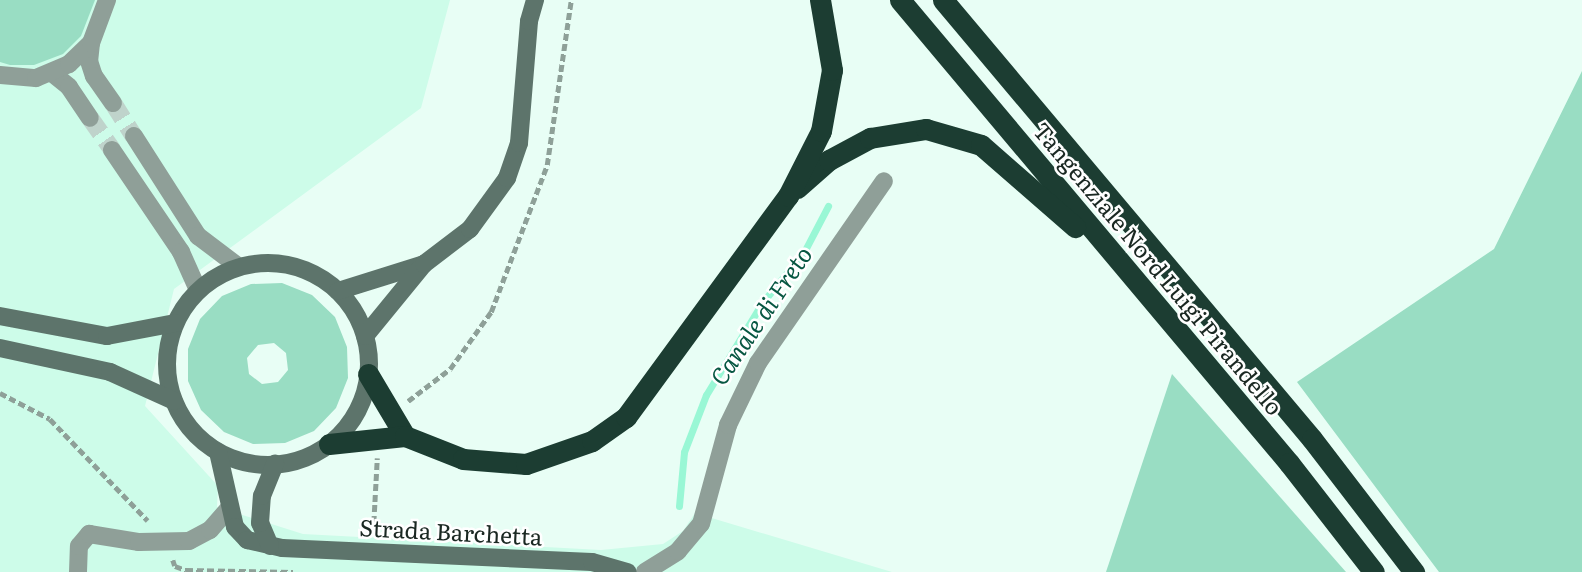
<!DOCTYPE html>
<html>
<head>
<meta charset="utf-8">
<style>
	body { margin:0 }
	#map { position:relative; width:1582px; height:572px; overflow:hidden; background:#e8fef5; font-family:Literata,serif }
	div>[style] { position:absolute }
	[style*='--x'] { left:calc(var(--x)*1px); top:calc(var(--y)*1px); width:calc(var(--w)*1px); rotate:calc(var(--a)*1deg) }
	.built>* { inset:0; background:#cdfce9 }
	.green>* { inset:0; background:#99ddc3 }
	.stream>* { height:7px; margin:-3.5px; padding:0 3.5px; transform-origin:3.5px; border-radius:3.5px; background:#99f7d5 }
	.street-tunnel>* { height:18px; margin-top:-9px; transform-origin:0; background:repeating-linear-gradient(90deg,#bfd3cb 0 18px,transparent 0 27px) }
	.path>* { height:4.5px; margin-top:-2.25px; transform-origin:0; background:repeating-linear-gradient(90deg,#8ea098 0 7px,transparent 0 10.5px) }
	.street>* { height:18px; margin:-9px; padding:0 9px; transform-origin:9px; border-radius:9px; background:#8f9f98 }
	.secondary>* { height:18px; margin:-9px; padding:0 9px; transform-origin:9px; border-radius:9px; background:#5d746b }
	.secondary>.ring { margin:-9px; padding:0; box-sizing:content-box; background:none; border:18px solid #5d746b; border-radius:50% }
	.highway>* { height:21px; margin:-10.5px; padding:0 10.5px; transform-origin:10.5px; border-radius:10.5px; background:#1c3d32 }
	span { translate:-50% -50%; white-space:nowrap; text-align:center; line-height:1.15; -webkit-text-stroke:5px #fff; paint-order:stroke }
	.street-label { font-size:23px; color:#1a2822 }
	.water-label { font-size:24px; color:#075742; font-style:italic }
</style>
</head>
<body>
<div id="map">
	<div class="built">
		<i style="clip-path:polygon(0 0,450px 0,421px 108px,174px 289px,145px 406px,218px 486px,217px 507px,303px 534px,601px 550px,663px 544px,683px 531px,695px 513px,892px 572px,0 572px)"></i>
	</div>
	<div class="green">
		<i style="clip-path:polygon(0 0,95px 0,81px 36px,63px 54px,34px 65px,10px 65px,0 62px)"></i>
		<i style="clip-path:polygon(1582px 71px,1582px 572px,1439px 572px,1297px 382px,1494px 249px)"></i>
		<i style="clip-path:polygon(evenodd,282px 283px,312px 295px,335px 317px,347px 347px,348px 378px,336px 408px,314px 431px,285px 443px,253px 444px,224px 432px,201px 410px,188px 381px,188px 349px,200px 319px,222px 296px,251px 284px,282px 283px,274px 343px,286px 353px,288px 370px,278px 382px,262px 384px,249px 374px,247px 358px,258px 345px,274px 343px)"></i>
		<i style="clip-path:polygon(1172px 374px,1346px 572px,1106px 572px)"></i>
	</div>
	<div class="stream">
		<i style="--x:679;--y:506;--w:54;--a:-84.7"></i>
		<i style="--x:684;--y:452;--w:61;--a:-68.9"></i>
		<i style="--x:706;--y:395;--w:108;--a:-58.7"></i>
		<i style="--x:762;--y:303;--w:66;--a:-50.5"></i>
		<i style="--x:804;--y:252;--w:52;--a:-62.4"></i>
	</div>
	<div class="street-tunnel">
		<i style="--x:113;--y:103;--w:39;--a:58"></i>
		<i style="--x:90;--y:118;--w:39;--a:55"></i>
	</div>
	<div class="path">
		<i style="--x:0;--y:393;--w:56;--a:27.5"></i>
		<i style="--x:50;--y:419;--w:141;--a:46.1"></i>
		<i style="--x:408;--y:401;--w:53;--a:-37.3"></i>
		<i style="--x:450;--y:369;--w:70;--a:-54.3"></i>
		<i style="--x:491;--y:312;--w:157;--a:-69.1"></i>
		<i style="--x:547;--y:165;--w:167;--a:-81.7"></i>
		<i style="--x:373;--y:533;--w:75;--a:-86.9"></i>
		<i style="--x:173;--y:560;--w:6;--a:72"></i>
		<i style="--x:175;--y:566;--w:12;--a:20"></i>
		<i style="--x:186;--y:570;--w:107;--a:1.1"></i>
	</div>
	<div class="street">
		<i style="--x:91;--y:43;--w:18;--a:96"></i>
		<i style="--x:89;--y:61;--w:16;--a:72"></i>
		<i style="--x:94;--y:76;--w:33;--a:55"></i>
		<i style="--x:52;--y:73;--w:22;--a:39"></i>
		<i style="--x:69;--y:87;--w:37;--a:56"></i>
		<i style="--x:0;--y:75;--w:36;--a:5"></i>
		<i style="--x:36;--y:78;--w:36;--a:-23"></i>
		<i style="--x:69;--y:64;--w:30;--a:-44"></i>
		<i style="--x:91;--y:43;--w:46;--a:-69.6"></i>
		<i style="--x:134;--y:136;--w:119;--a:57.4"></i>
		<i style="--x:198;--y:236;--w:51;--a:37.1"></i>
		<i style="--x:112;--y:150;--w:123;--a:55.9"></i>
		<i style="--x:181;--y:252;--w:42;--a:65.9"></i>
		<i style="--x:78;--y:572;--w:26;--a:-88"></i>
		<i style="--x:79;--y:546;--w:16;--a:-50"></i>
		<i style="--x:89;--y:534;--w:51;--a:9.1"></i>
		<i style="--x:139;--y:542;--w:50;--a:-1.1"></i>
		<i style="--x:189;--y:541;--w:24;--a:-28"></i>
		<i style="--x:210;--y:530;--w:30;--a:-49"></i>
		<i style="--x:645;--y:572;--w:39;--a:-32"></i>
		<i style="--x:678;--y:551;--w:35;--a:-50"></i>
		<i style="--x:701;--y:524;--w:103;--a:-74.7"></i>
		<i style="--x:728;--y:425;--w:69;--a:-64.2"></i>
		<i style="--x:758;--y:363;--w:221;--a:-55.3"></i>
	</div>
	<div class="secondary">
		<i class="ring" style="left:167px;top:263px;width:184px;height:184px"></i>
		<i style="--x:338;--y:291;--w:90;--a:-17.4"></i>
		<i style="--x:0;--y:316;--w:109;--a:10.6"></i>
		<i style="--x:107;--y:336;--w:69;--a:-10.8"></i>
		<i style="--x:365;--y:336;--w:93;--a:-50.7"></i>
		<i style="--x:424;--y:264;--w:58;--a:-37.3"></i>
		<i style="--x:470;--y:229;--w:63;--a:-54"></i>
		<i style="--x:507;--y:178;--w:37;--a:-71"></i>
		<i style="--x:519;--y:143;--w:122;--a:-85.3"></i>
		<i style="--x:529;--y:21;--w:22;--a:-74"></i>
		<i style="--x:0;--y:348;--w:113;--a:12.3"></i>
		<i style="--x:110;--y:372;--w:70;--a:24.4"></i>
		<i style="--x:218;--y:452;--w:77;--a:77.2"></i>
		<i style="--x:235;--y:527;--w:18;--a:47"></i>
		<i style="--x:247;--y:540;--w:36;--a:13"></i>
		<i style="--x:282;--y:548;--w:310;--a:2.6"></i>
		<i style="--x:592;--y:562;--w:37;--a:16"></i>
		<i style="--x:270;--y:546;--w:25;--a:-113"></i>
		<i style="--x:260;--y:523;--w:27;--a:-86"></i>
		<i style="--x:262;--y:496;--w:35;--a:-68"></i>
	</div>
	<div class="highway">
		<i style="--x:900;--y:0;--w:605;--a:49.96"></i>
		<i style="--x:1289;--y:463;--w:138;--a:52.1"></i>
		<i style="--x:943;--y:0;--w:573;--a:49.95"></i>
		<i style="--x:1312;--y:439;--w:168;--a:52.5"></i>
		<i style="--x:797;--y:188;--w:43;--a:-41.2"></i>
		<i style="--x:829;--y:160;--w:47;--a:-28.2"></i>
		<i style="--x:870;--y:138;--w:57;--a:-9.1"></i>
		<i style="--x:926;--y:129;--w:57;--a:16.2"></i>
		<i style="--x:981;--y:145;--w:125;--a:41.1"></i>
		<i style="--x:368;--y:374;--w:72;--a:59.2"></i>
		<i style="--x:329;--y:444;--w:76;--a:-6"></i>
		<i style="--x:405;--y:436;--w:62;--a:21.6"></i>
		<i style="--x:463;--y:459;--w:63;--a:4.5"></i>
		<i style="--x:526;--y:464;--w:70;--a:-19.2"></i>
		<i style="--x:592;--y:441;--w:42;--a:-35.2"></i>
		<i style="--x:626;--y:417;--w:274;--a:-53.8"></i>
		<i style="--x:788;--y:196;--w:73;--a:-63.1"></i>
		<i style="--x:821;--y:131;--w:62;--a:-79.8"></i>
		<i style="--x:832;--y:70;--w:71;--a:-99.7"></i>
	</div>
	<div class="street-label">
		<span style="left:1159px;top:268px;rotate:50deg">Tangenziale Nord Luigi Pirandello</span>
		<span style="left:451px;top:531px;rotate:3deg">Strada Barchetta</span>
	</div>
	<div class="water-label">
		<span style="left:760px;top:315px;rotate:-56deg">Canale di Freto</span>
	</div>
</div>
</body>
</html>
